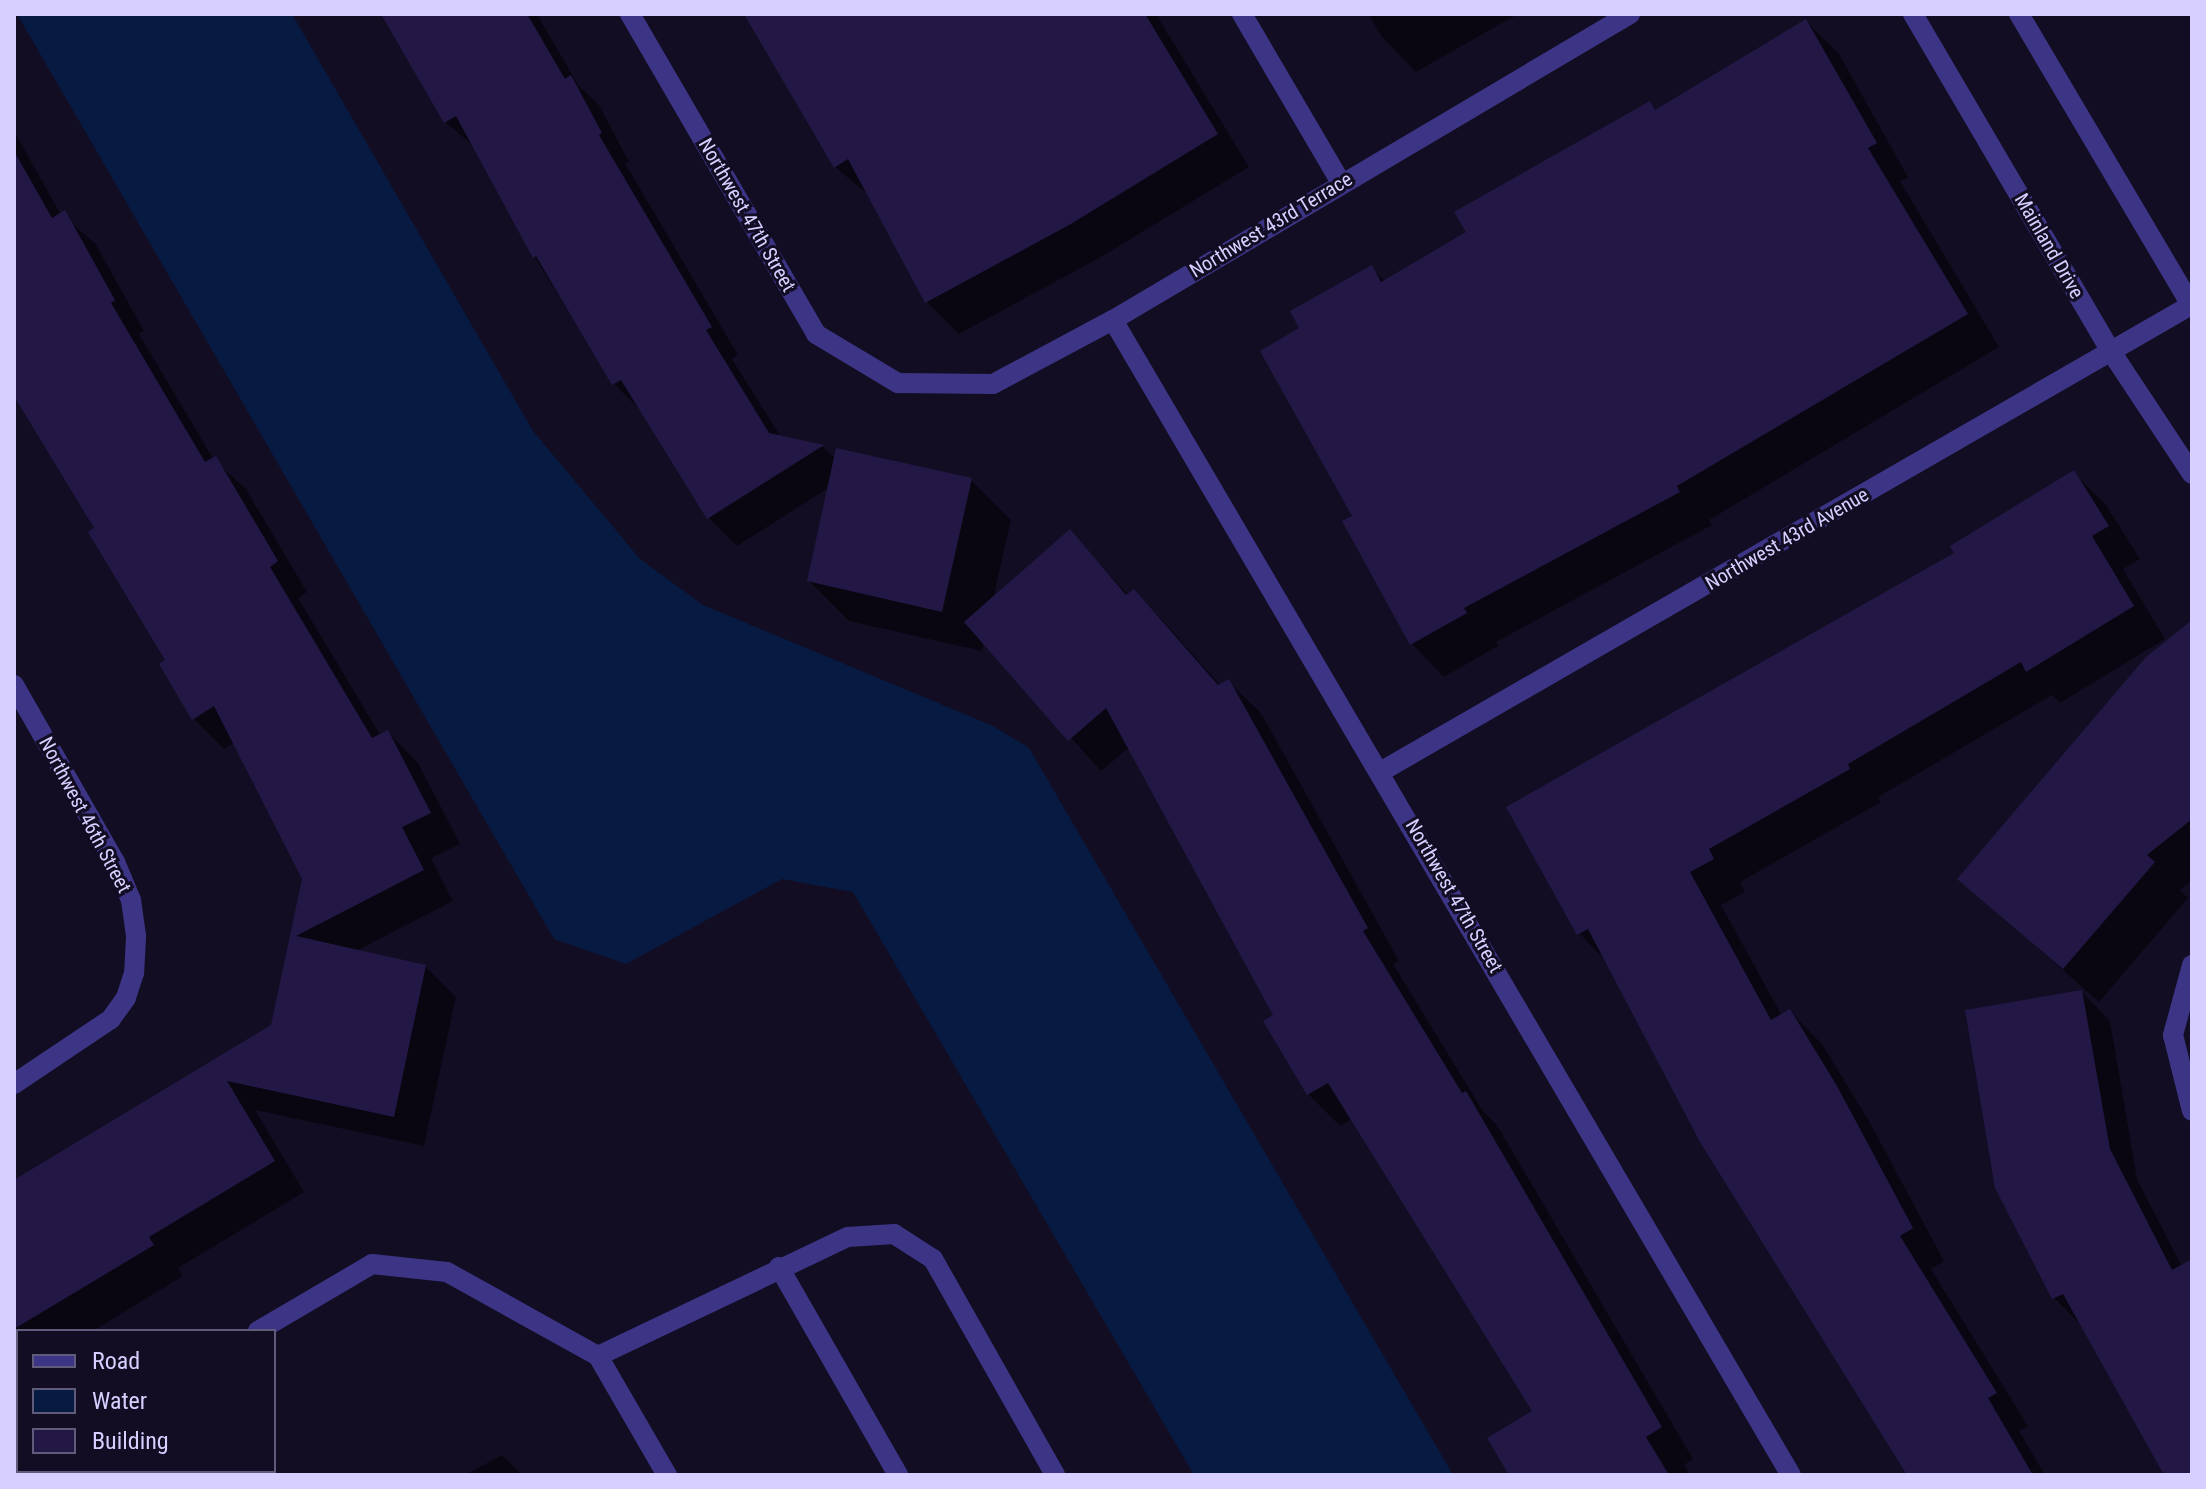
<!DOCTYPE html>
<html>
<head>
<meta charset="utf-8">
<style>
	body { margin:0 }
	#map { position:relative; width:2206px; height:1489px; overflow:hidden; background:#120d23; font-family:"Roboto Condensed",sans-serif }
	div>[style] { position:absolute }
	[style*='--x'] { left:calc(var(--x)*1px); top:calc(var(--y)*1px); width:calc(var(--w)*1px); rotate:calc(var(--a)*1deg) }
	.water>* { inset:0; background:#071a42 }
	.shadow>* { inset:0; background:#0007 }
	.building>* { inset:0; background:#231845 }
	.service>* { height:20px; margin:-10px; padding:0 10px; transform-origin:10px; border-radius:10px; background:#3c3585 }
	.minor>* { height:20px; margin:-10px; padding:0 10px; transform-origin:10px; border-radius:10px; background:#3c3585 }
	span { translate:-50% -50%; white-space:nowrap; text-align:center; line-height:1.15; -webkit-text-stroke:6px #120d23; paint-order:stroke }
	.street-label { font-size:20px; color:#d7cfff }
	.frame { position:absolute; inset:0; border:16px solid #d7cfff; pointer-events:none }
	.legend { position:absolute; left:16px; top:1329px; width:260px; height:144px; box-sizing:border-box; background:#120d23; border:2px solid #615b7b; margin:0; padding:10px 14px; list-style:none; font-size:24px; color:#d7cfff }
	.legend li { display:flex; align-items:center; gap:16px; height:40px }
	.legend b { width:40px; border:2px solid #615b7b }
</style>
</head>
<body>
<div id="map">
	<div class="water">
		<i style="clip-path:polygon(17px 14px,292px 14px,533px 431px,640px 559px,703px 605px,993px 726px,1029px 748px,1453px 1475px,1194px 1475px,853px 892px,782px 879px,626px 964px,554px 939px)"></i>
	</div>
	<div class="shadow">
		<i style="clip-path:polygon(382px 14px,537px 14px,578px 85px,599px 105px,629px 162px,625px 163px,738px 355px,732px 359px,781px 437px,823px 447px,836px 459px,971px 480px,1011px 520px,993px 599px,1070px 532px,1129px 596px,1134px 591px,1165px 623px,1221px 686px,1229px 682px,1261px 713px,1399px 961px,1393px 964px,1483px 1111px,1497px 1125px,1693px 1459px,1684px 1465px,1690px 1475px,1512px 1475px,1535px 1412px,1353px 1118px,1340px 1126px,1308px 1094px,1276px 1015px,1130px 747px,1101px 771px,984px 641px,982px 651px,849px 621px,809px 581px,830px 487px,737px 546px,709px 518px,642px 412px,614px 384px,534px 256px,476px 148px,445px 122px)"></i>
		<i style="clip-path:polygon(746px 14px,1156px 14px,1249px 167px,1101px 257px,959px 334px,927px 302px,871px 197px,835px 167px)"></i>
		<i style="clip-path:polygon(1368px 14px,1518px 14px,1416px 72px,1382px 37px)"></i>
		<i style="clip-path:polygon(1806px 21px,1839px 54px,1908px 177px,1900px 181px,1999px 347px,1709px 520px,1712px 525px,1496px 642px,1498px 646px,1444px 677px,1411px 643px,1354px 517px,1302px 329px,1371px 268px,1386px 282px,1469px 233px,1650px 104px,1657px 111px)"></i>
		<i style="clip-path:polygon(14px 131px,61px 215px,95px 243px,144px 331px,139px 334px,214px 460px,246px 489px,307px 592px,298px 598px,381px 736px,388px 732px,418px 763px,460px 844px,431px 858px,453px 901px,356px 951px,425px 966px,456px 997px,424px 1146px,255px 1110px,304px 1192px,178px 1268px,183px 1276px,93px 1331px,18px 1331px,14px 1379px,14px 1185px,273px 1026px,304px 879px,235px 742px,224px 749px,194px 719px,168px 661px,14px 385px)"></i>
		<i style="clip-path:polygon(2074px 473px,2106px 505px,2140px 559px,2123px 569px,2165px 639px,2060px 703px,2052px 695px,1878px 797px,1881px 802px,1740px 882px,1745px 892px,1721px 905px,1782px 1016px,1790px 1011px,1822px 1044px,1869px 1121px,1944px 1261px,1931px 1269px,2028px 1426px,2019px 1431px,2045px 1475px,1909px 1475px,1609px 964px,1579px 933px,1957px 554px)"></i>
		<i style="clip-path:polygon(2192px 639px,2192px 881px,2180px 890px,2188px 898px,2099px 1002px,1960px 879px)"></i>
		<i style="clip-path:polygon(2082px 992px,2110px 1021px,2137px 1179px,2182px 1267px,2192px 1273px,2192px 1475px,2169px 1475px,2082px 1326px,2054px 1298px)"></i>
		<i style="clip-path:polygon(502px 1455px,522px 1475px,465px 1475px)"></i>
	</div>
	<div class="building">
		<i style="clip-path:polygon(381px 14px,527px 14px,565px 79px,571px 75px,602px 133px,599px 135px,712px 327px,706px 330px,769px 433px,824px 445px,707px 519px,621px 380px,612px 385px,536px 256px,533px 258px,456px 116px,444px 123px)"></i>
		<i style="clip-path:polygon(744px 14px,1145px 14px,1218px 134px,1069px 225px,925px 303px,848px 159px,834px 168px)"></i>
		<i style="clip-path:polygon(1806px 19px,1877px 143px,1868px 148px,1968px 314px,1677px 486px,1680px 492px,1464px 608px,1467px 613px,1410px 645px,1342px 521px,1352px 516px,1260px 351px,1299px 328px,1290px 311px,1372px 265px,1381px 282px,1466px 232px,1454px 212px,1650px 101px,1655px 110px)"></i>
		<i style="clip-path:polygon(14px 151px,52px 218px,65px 210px,115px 300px,111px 303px,205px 462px,216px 456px,278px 561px,270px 567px,372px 738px,388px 730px,431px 813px,402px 827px,424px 870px,296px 936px,426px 965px,394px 1117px,227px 1081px,275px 1161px,149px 1237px,154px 1245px,14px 1329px,14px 1180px,271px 1025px,302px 879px,214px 706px,192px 720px,159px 664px,165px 660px,88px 532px,94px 528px,14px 396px)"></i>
		<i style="clip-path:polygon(836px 448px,972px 478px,942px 612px,807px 581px)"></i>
		<i style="clip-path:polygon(2074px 470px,2109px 526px,2092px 536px,2134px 606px,2026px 672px,2021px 662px,1848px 764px,1850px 769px,1709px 849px,1714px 859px,1690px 872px,1771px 1020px,1790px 1009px,1837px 1086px,1913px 1228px,1900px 1236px,1997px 1393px,1988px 1398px,2033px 1475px,1907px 1475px,1700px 1142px,1588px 929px,1577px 935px,1506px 807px,1954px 553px,1950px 546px)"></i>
		<i style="clip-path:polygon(1070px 529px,1126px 595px,1134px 589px,1218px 685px,1229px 679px,1368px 928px,1363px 931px,1462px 1093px,1466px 1091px,1662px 1427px,1646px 1437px,1669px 1475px,1509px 1475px,1487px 1438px,1532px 1411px,1328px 1083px,1307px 1095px,1263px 1021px,1273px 1015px,1106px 708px,1068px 741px,964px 622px)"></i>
		<i style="clip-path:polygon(2192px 620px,2192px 819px,2147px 855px,2155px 862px,2063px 969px,1957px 879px,2146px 657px)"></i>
		<i style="clip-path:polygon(2082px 990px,2110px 1149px,2172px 1270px,2192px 1259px,2192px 1475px,2164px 1475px,2063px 1294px,2052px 1299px,1995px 1188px,1965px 1010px)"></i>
	</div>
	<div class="service">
		<i style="--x:779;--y:1267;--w:240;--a:60.2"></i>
		<i style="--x:258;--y:1331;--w:132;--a:-30.4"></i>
		<i style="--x:372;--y:1264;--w:75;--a:6.1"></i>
		<i style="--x:447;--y:1272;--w:173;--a:29.1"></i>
		<i style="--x:598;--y:1356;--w:138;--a:59.9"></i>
		<i style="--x:598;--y:1356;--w:277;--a:-25.5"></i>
		<i style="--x:848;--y:1237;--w:46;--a:-3.7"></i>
		<i style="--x:894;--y:1234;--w:46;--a:32.7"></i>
		<i style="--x:933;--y:1259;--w:248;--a:60.5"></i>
		<i style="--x:14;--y:1474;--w:6;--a:-31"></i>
	</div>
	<div class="minor">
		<i style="--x:630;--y:14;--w:370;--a:59.8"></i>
		<i style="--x:816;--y:334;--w:96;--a:30.9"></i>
		<i style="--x:898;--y:383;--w:95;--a:0.6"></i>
		<i style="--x:993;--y:384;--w:136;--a:-28.1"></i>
		<i style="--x:1113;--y:320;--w:601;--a:-30.62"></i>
		<i style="--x:1242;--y:14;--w:196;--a:59.6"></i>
		<i style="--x:1913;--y:14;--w:393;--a:59.6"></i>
		<i style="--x:2112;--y:353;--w:145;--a:56.5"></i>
		<i style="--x:2019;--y:14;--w:339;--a:59.4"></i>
		<i style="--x:1113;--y:320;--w:1339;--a:59.59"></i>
		<i style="--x:14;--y:685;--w:204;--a:60.3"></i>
		<i style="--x:115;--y:862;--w:41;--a:67.2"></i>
		<i style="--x:131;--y:900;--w:37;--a:82"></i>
		<i style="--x:136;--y:937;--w:36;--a:93"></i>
		<i style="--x:134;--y:973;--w:26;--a:108"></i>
		<i style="--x:126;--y:998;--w:26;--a:126"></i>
		<i style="--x:111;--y:1019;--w:117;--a:146.2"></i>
		<i style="--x:1382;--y:771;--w:934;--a:-29.94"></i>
		<i style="--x:2192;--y:965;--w:73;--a:105.2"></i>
		<i style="--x:2173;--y:1035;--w:78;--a:76"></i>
	</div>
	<div class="street-label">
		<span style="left:747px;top:215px;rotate:60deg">Northwest 47th Street</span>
		<span style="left:1271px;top:225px;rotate:-31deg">Northwest 43rd Terrace</span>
		<span style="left:2049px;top:246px;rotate:60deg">Mainland Drive</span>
		<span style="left:1787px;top:539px;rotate:-30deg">Northwest 43rd Avenue</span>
		<span style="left:85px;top:815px;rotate:62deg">Northwest 46th Street</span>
		<span style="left:1454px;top:896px;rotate:60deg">Northwest 47th Street</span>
	</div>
	<div class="frame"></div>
	<ul class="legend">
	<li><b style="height:10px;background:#3c3585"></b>Road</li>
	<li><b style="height:22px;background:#071a42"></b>Water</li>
	<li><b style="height:22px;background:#231845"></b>Building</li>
	</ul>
</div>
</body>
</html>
